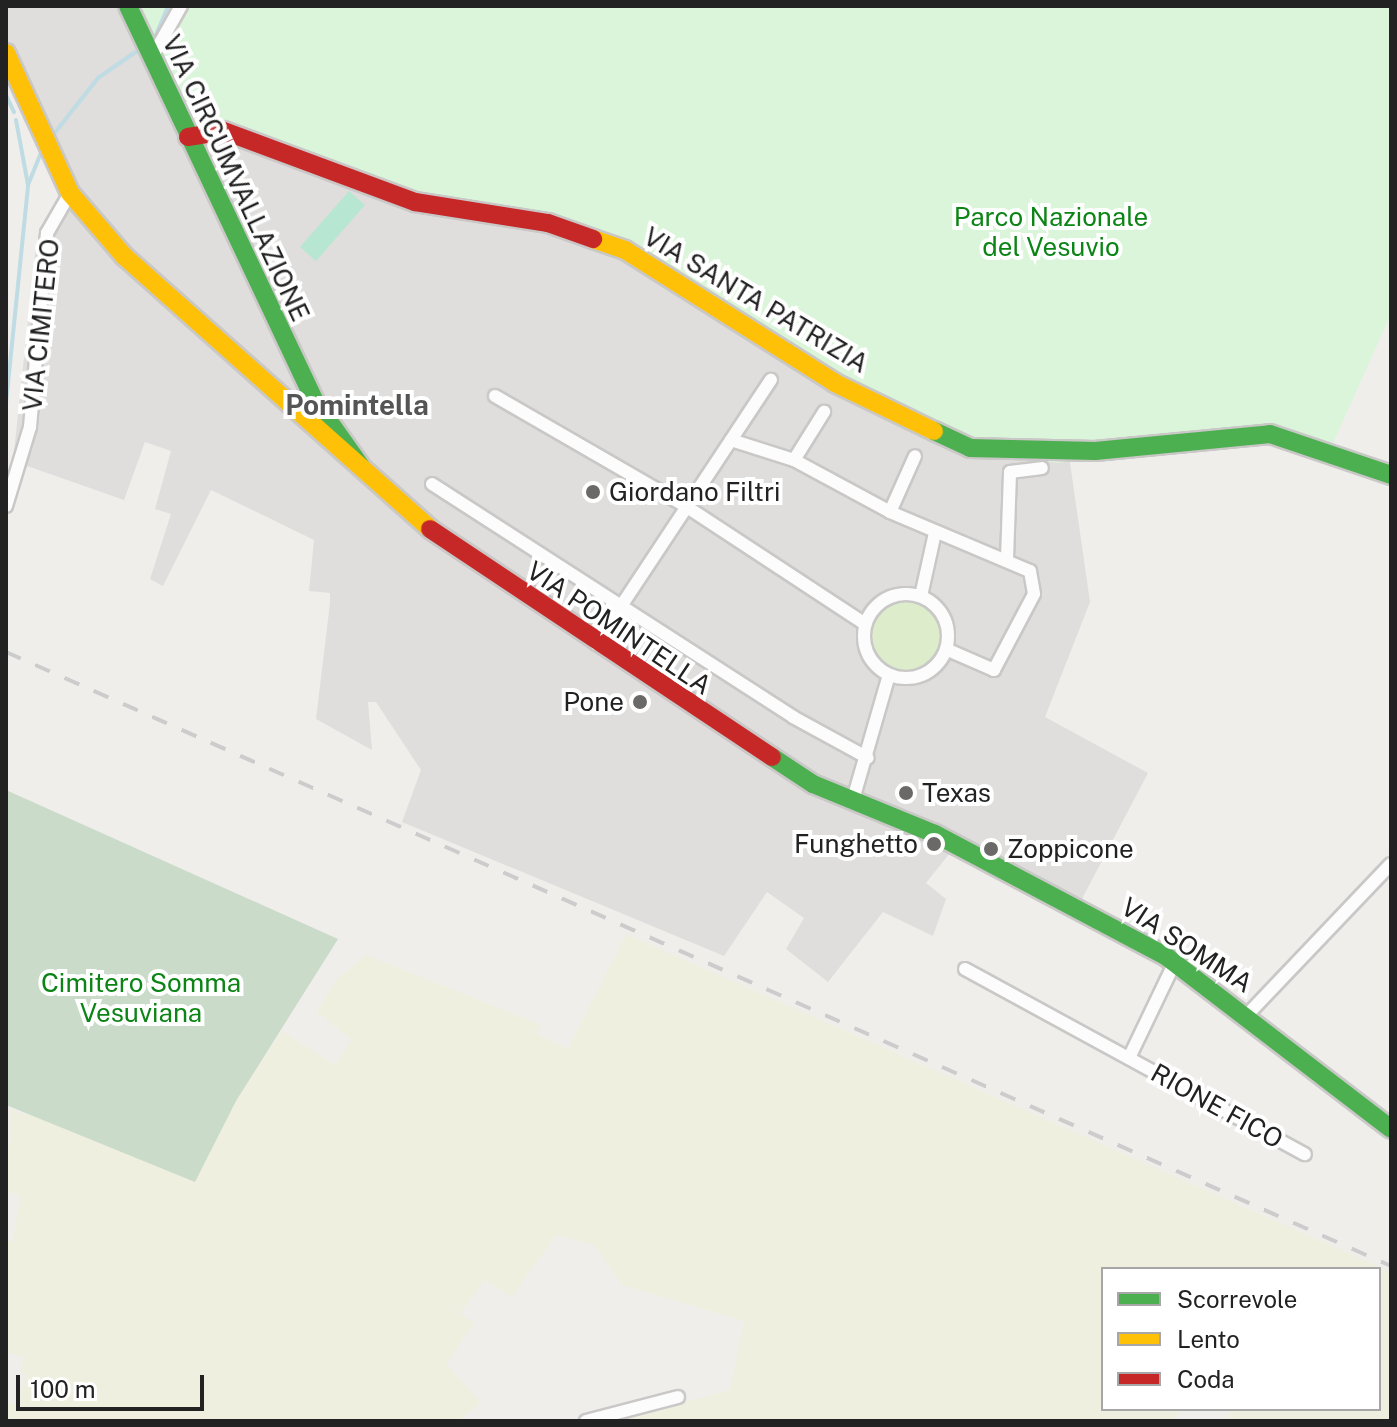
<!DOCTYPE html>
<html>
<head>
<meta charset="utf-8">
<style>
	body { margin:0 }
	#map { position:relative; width:1397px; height:1427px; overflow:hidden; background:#f0eeeb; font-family:"Public Sans",sans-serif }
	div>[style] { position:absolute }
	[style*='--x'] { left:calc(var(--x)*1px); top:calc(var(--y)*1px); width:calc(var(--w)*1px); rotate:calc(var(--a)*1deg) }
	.residential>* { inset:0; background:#dfdedc }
	.farmland>* { inset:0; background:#efefdf }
	.grass>* { inset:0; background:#ddeccb }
	.round { border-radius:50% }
	.cemetery>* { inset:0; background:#cadbca }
	.park>* { inset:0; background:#daf5da }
	.pitch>* { inset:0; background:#b7e6d2 }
	.stream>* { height:4px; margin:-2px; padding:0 2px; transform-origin:2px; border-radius:2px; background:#bfdbe3 }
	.roads { filter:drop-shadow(2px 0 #c9c8c7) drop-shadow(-2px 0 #c9c8c7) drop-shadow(0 2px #c9c8c7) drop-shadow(0 -2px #c9c8c7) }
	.street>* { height:12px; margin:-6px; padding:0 6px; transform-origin:6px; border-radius:6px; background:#fdfcfc }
	.street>.ring { margin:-6px; padding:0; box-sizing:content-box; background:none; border:12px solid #fdfcfc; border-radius:50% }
	.fast>* { height:18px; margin:-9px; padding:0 9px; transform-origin:9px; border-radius:9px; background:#4caf50 }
	.slow>* { height:18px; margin:-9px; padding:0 9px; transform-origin:9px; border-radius:9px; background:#ffc107 }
	.jam>* { height:18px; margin:-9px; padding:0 9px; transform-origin:9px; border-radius:9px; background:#c62828 }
	.rail>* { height:4px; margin-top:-2px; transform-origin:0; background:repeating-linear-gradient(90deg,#ccc 0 16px,transparent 0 32px) }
	.dots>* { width:22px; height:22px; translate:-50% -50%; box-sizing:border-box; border:4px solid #fff; border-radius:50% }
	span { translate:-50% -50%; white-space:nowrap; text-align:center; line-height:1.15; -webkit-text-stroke:8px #fff; paint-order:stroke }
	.street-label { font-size:26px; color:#222 }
	.park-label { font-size:26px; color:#0c8416 }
	.poi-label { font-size:26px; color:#222 }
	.left { translate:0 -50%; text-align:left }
	.right { translate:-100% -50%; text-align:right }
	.neighbourhood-label { font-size:28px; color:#555; font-weight:700 }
	.frame { position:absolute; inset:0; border:8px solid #222; pointer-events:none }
	.legend { position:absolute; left:1101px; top:1267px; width:280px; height:144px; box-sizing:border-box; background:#fff; border:2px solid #a7a7a7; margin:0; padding:10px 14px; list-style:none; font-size:24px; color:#222 }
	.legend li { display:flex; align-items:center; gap:16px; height:40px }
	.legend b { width:40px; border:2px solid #a7a7a7 }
	.scale { position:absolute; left:16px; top:1375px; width:188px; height:36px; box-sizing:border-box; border:4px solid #222; border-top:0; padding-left:10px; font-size:24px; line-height:28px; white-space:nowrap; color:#222; -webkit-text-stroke:6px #fff; paint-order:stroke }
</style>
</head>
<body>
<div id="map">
	<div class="residential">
		<i style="clip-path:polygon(6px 6px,143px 6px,379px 32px,1064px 421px,1090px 602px,1045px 717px,1148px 773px,1073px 916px,949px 854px,926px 883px,946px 899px,933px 936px,883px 912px,828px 982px,786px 949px,804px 918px,767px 892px,724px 956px,402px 822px,421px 770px,376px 702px,368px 702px,372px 750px,316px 719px,330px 603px,330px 593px,309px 591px,314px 540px,211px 490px,163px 586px,150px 579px,171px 514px,155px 509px,171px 451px,145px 442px,124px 500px,13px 461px,36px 244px,63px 196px,6px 70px)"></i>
	</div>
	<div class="farmland">
		<i style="clip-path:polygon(626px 934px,1391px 1272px,1391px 1421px,1229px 1421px,1231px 1409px,1379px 1409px,1379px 1269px,1103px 1269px,1103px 1409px,1180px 1409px,1173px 1421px,615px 1421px,730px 1390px,744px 1321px,622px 1285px,594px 1245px,556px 1235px,512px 1297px,485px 1280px,460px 1313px,475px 1323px,446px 1364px,481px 1403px,458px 1421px,6px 1421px,6px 1401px,16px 1405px,27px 1375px,20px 1372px,24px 1357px,6px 1352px,6px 1241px,13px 1242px,20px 1195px,6px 1191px,11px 1108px,20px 1114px,236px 1101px,282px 1031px,335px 1065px,352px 1040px,317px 1012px,336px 980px,366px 955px,541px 1025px,537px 1034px,568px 1049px)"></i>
	</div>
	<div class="grass">
		<i class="round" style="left:871px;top:601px;width:70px;height:70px"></i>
	</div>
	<div class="cemetery">
		<i style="clip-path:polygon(6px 790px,338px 939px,236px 1101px,195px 1182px,6px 1105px)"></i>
	</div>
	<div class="park">
		<i style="clip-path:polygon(120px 6px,1391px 6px,1391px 314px,1329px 452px,1269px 435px,1058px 463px,961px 448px,829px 383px,599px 241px,511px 220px,440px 216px,169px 114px)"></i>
	</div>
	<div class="pitch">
		<i style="clip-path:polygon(349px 191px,365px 205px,316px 261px,300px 247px)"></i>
	</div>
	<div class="stream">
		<i style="--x:153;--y:42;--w:39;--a:-67"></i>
		<i style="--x:6;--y:95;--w:19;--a:65"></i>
		<i style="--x:16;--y:120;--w:66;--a:79.5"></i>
		<i style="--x:53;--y:135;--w:73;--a:-51.7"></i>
		<i style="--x:98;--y:78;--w:47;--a:-34.7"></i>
		<i style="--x:6;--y:403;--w:219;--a:-84.2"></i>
		<i style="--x:28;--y:185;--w:35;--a:-68"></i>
	</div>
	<div class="roads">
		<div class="street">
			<i style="--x:151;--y:59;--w:61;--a:-60.5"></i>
			<i style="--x:495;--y:396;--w:218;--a:30"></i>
			<i style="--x:684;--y:505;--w:217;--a:33.3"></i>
			<i style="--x:731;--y:440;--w:66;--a:17.6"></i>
			<i style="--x:794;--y:460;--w:109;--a:28.4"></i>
			<i style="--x:890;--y:512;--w:152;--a:22.9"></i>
			<i style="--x:1030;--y:571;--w:23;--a:80"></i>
			<i style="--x:1034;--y:594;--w:86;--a:117.8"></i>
			<i style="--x:994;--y:670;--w:52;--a:-156.4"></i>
			<i style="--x:794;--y:460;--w:57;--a:-58"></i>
			<i style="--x:432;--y:484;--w:430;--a:32.8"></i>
			<i style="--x:793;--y:717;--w:85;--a:28.7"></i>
			<i style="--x:6;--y:506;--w:83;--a:-73.1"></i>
			<i style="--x:30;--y:427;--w:195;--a:-85"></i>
			<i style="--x:47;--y:233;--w:46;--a:-60.1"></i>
			<i style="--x:890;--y:512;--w:61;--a:-65.9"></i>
			<i style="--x:1007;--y:559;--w:87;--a:-88"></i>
			<i style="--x:1010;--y:472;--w:32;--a:-7"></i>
			<i class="ring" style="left:864px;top:594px;width:72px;height:72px"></i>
			<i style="--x:921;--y:596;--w:65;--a:-77.5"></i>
			<i style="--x:596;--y:644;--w:317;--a:-56.5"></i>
			<i style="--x:852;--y:803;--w:133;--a:-73.9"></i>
			<i style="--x:965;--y:969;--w:387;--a:28.6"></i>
			<i style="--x:1248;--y:1014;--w:207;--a:-46.4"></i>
			<i style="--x:1129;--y:1058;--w:106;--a:-64.4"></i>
			<i style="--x:586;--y:1421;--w:95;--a:-14.6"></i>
		</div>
		<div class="fast">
			<i style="--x:128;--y:6;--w:436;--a:64.7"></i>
			<i style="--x:304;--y:398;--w:10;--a:11"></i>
			<i style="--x:314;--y:400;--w:80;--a:54.7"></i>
			<i style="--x:934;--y:431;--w:40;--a:25"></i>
			<i style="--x:970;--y:448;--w:125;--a:1.4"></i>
			<i style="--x:1095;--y:451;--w:176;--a:-5.5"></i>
			<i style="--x:1270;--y:434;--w:128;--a:18.7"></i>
			<i style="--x:772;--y:757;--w:49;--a:33.4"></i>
			<i style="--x:813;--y:784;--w:132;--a:22.3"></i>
			<i style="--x:935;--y:834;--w:263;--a:27.9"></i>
			<i style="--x:1167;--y:957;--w:282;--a:37.5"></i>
		</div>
		<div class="slow">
			<i style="--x:6;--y:53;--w:154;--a:65.4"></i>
			<i style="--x:70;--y:193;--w:83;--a:49.4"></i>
			<i style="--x:124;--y:256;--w:410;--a:41.7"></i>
			<i style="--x:593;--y:239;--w:34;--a:19"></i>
			<i style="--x:625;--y:250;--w:249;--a:32.3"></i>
			<i style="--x:835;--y:383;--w:110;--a:25.9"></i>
		</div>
		<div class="jam">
			<i style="--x:188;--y:137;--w:36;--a:-9"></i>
			<i style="--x:224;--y:131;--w:204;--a:20.4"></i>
			<i style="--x:415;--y:202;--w:135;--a:9"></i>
			<i style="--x:548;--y:223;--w:48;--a:19.6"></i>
			<i style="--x:430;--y:529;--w:411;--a:33.7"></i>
		</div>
	</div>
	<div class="rail">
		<i style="--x:6;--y:652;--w:1515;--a:23.91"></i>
	</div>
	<div class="dots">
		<i style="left:593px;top:492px;background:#6a6968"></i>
		<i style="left:640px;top:702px;background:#6a6968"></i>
		<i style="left:906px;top:793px;background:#6a6968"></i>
		<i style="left:934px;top:844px;background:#6a6968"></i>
		<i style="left:991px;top:849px;background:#6a6968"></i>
	</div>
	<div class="street-label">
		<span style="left:236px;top:178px;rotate:65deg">VIA CIRCUMVALLAZIONE</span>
		<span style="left:756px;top:300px;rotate:31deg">VIA SANTA PATRIZIA</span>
		<span style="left:41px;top:325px;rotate:-84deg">VIA CIMITERO</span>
		<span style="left:619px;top:628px;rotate:34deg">VIA POMINTELLA</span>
		<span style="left:1187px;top:945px;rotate:33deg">VIA SOMMA</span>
		<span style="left:1217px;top:1106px;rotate:29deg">RIONE FICO</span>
	</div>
	<div class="park-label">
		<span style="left:1051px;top:232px">Parco Nazionale<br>del Vesuvio</span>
		<span style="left:141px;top:998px">Cimitero Somma<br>Vesuviana</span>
	</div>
	<div class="poi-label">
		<span class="left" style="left:609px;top:492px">Giordano Filtri</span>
		<span class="right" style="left:624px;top:702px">Pone</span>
		<span class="left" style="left:922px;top:793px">Texas</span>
		<span class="right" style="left:918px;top:844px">Funghetto</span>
		<span class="left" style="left:1007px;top:849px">Zoppicone</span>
	</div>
	<div class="neighbourhood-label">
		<span style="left:357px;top:405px">Pomintella</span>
	</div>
	<div class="frame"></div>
	<ul class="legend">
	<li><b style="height:10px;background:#4caf50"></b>Scorrevole</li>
	<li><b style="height:10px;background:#ffc107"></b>Lento</li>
	<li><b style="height:10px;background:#c62828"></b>Coda</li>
	</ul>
	<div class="scale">100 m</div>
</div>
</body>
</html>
